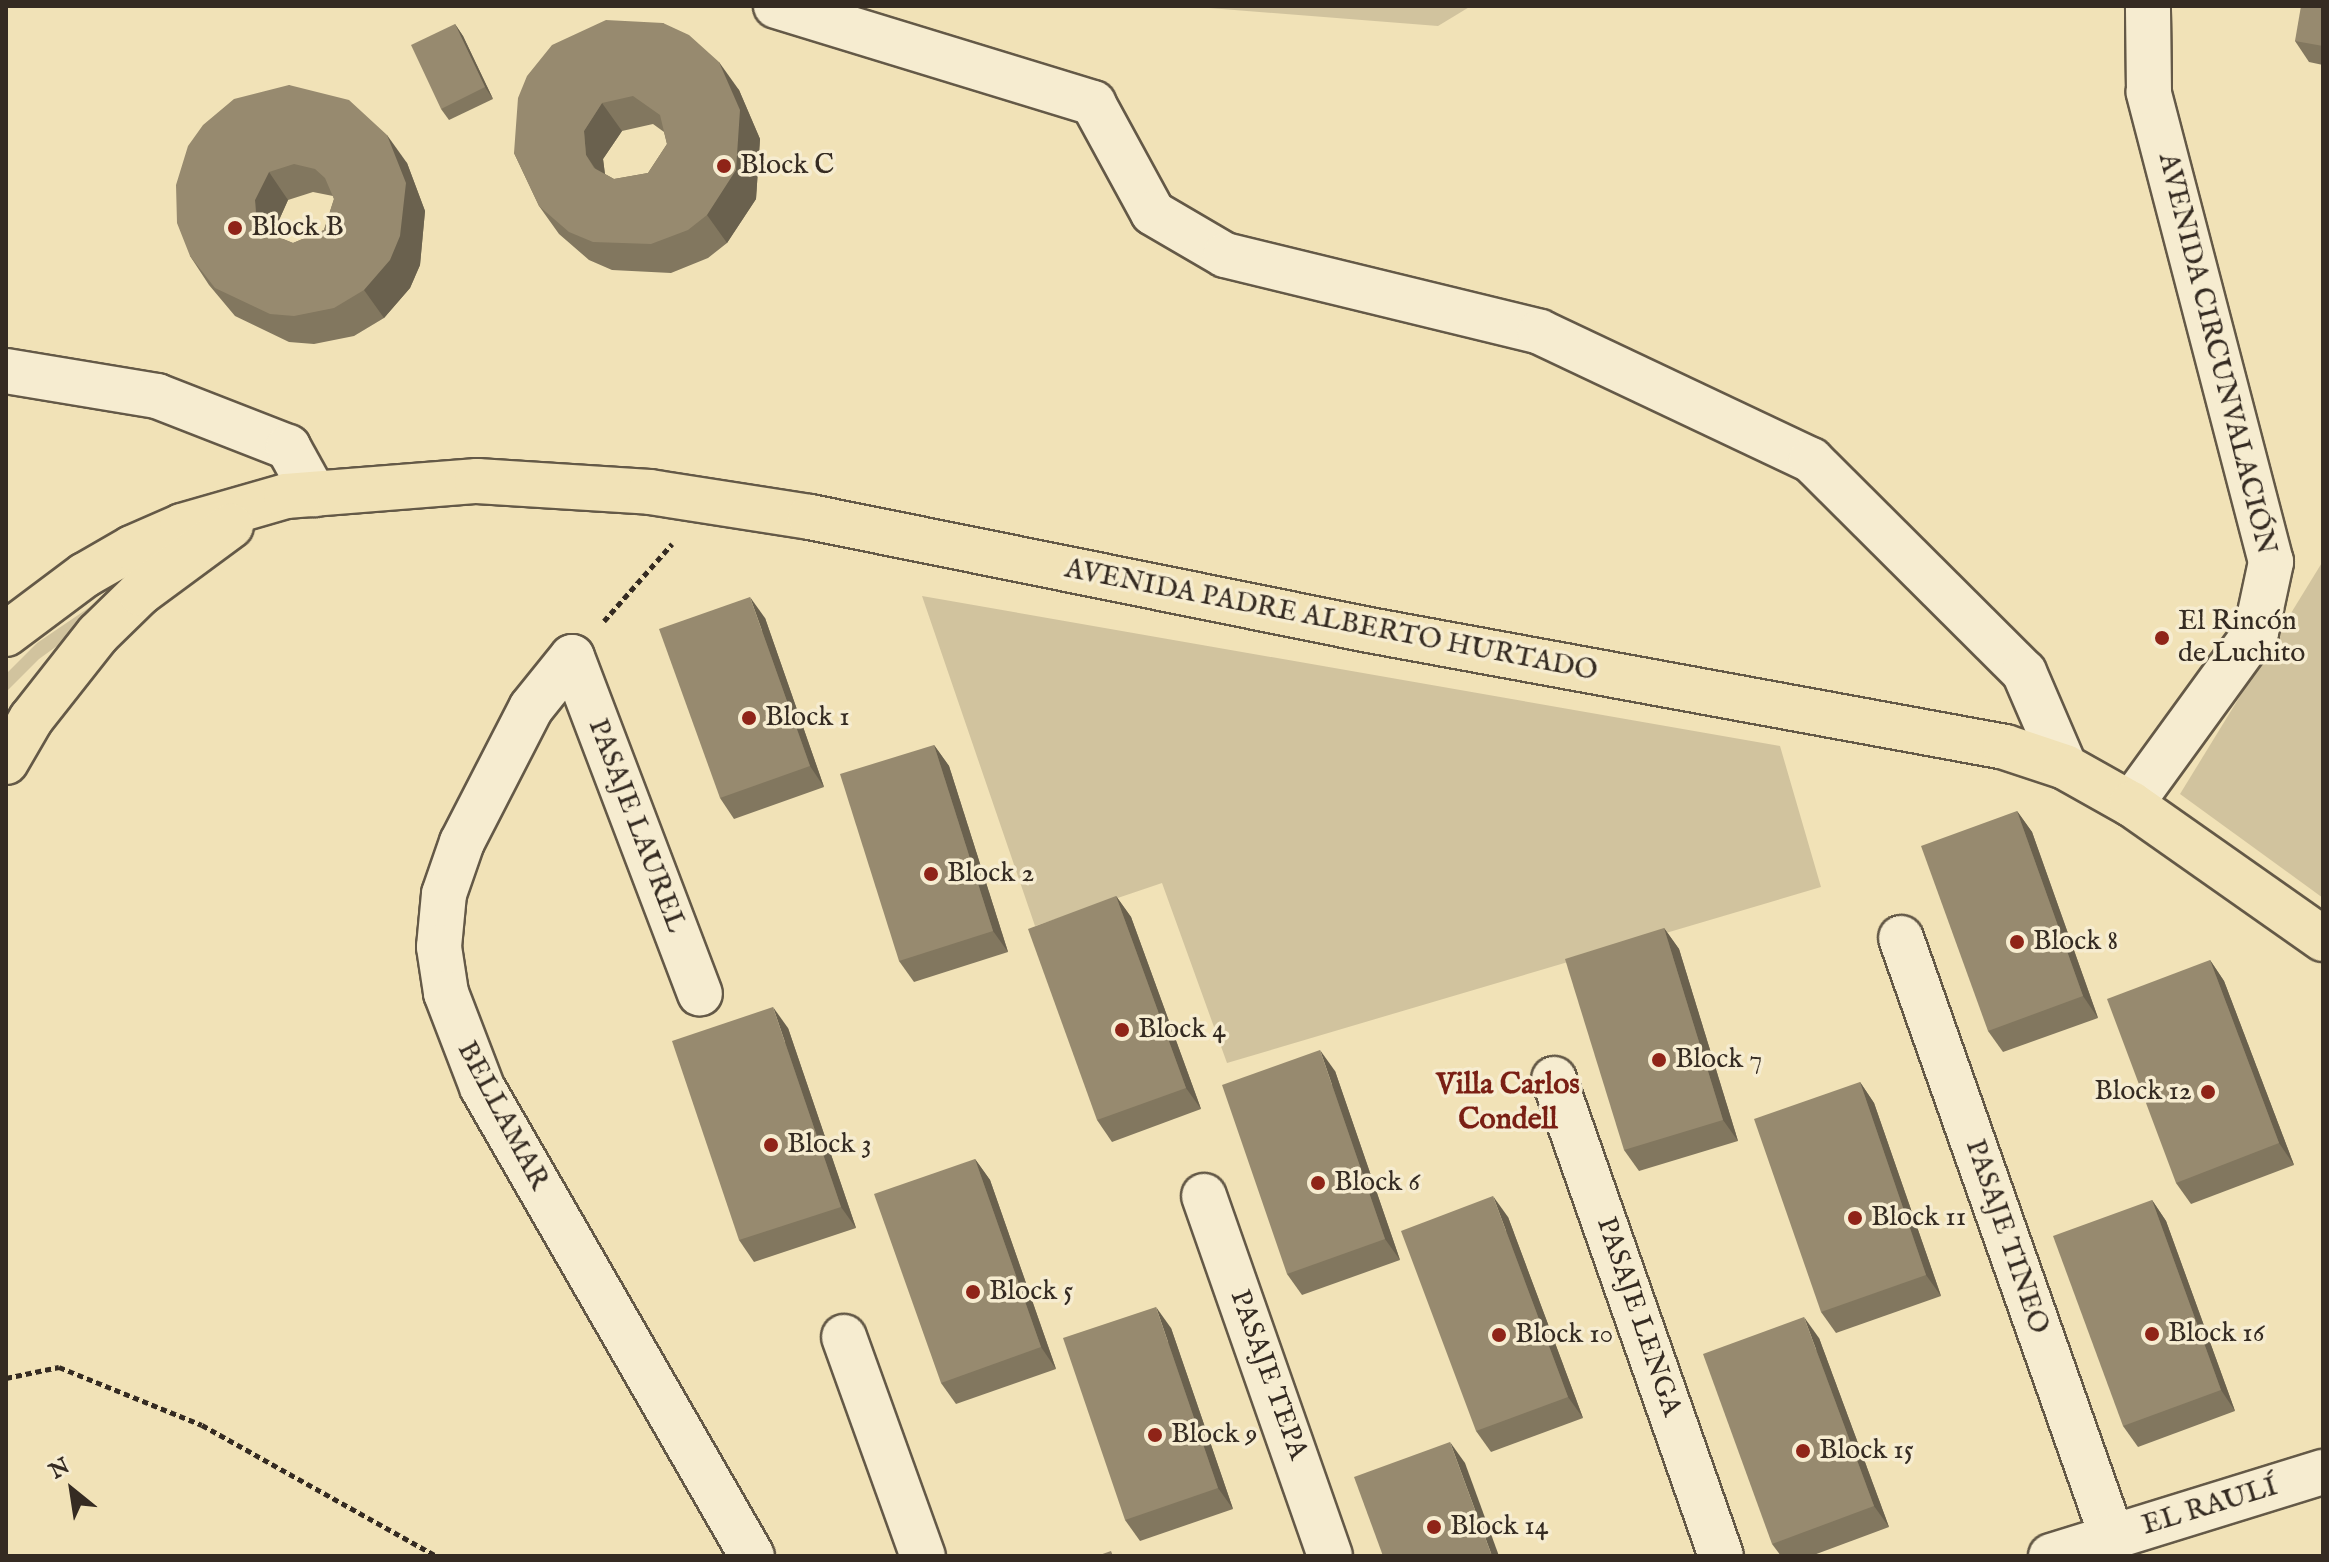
<!DOCTYPE html>
<html>
<head>
<meta charset="utf-8">
<style>
	body { margin:0 }
	#map { position:relative; width:2329px; height:1562px; overflow:hidden; background:#f1e2b7; font-family:"IM FELL English",serif }
	div>[style] { position:absolute }
	[style*='--x'] { left:calc(var(--x)*1px); top:calc(var(--y)*1px); width:calc(var(--w)*1px); rotate:calc(var(--a)*1deg) }
	.green>* { inset:0; background:#d1c39e }
	.path>* { height:5px; margin-top:-2.5px; transform-origin:0; background:repeating-linear-gradient(90deg,#352b22 0 6px,transparent 0 10px) }
	.roads { filter:drop-shadow(2px 0 #645947) drop-shadow(-2px 0 #645947) drop-shadow(0 2px #645947) drop-shadow(0 -2px #645947) }
	.minor>* { height:44px; margin:-22px; padding:0 22px; transform-origin:22px; border-radius:22px; background:#f6ecd0 }
	.major>* { height:44px; margin:-22px; padding:0 22px; transform-origin:22px; border-radius:22px; background:#f1e2b7 }
	.wall>* { inset:0; background:#82775f }
	.shaded-wall>* { inset:0; background:#6a614e }
	.building>* { inset:0; background:#978a6f }
	.dots>* { width:22px; height:22px; translate:-50% -50%; box-sizing:border-box; border:4px solid #f6ecd0; border-radius:50% }
	span { translate:-50% -50%; white-space:nowrap; text-align:center; line-height:1.15; -webkit-text-stroke:7px #f6ecd0; paint-order:stroke }
	.poi-label { font-size:28px; color:#352b22 }
	.left { translate:0 -50%; text-align:left }
	.right { translate:-100% -50%; text-align:right }
	.street-label { font-size:28px; color:#352b22 }
	.neighbourhood-label { font-size:30px; color:#7a1f14; font-weight:700 }
	.frame { position:absolute; inset:0; border:8px solid #352b22; pointer-events:none }
	.north { position:absolute; left:32px; top:1450px; width:80px; height:80px; -webkit-text-stroke:6px #f6ecd0; paint-order:stroke; rotate:330deg; font-size:22px; font-weight:700; line-height:32px; text-align:center; color:#352b22 }
	.north::after { content:''; display:block; margin:auto; width:28px; height:36px; background:#352b22; clip-path:polygon(50% 0,100% 100%,50% 72%,0 100%) }
</style>
</head>
<body>
<div id="map">
	<div class="green">
		<i style="clip-path:polygon(1184px 6px,1471px 6px,1438px 26px)"></i>
		<i style="clip-path:polygon(2323px 561px,2323px 898px,2180px 794px)"></i>
		<i style="clip-path:polygon(134px 577px,136px 589px,39px 659px,6px 692px,6px 674px,37px 643px)"></i>
		<i style="clip-path:polygon(922px 596px,1780px 746px,1821px 887px,1227px 1063px,1162px 883px,1035px 926px)"></i>
	</div>
	<div class="path">
		<i style="--x:604;--y:621;--w:103;--a:-48.6"></i>
		<i style="--x:6;--y:1378;--w:54;--a:-11.7"></i>
		<i style="--x:59;--y:1367;--w:154;--a:22.1"></i>
		<i style="--x:202;--y:1425;--w:268;--a:29.2"></i>
	</div>
	<div class="roads">
		<div class="minor">
			<i style="--x:776;--y:6;--w:332;--a:17"></i>
			<i style="--x:1093;--y:103;--w:125;--a:61.4"></i>
			<i style="--x:1153;--y:213;--w:83;--a:30.3"></i>
			<i style="--x:1225;--y:255;--w:324;--a:13.7"></i>
			<i style="--x:1540;--y:332;--w:300;--a:25.3"></i>
			<i style="--x:1811;--y:460;--w:301;--a:44.9"></i>
			<i style="--x:2024;--y:672;--w:103;--a:66.7"></i>
			<i style="--x:6;--y:371;--w:153;--a:9.4"></i>
			<i style="--x:157;--y:396;--w:141;--a:21.3"></i>
			<i style="--x:288;--y:447;--w:54;--a:61"></i>
			<i style="--x:572;--y:657;--w:65;--a:128.8"></i>
			<i style="--x:531;--y:708;--w:151;--a:117.2"></i>
			<i style="--x:462;--y:842;--w:55;--a:109.1"></i>
			<i style="--x:444;--y:894;--w:53;--a:95.4"></i>
			<i style="--x:439;--y:947;--w:47;--a:81.3"></i>
			<i style="--x:446;--y:993;--w:101;--a:69"></i>
			<i style="--x:482;--y:1087;--w:541;--a:60.07"></i>
			<i style="--x:572;--y:657;--w:360;--a:69.2"></i>
			<i style="--x:2131;--y:804;--w:213;--a:-54"></i>
			<i style="--x:2256;--y:632;--w:72;--a:-77.9"></i>
			<i style="--x:2271;--y:562;--w:486;--a:-104.6"></i>
			<i style="--x:2149;--y:92;--w:86;--a:-90.7"></i>
			<i style="--x:1901;--y:938;--w:635;--a:70.59"></i>
			<i style="--x:1554;--y:1079;--w:505;--a:70.7"></i>
			<i style="--x:1204;--y:1196;--w:381;--a:70.7"></i>
			<i style="--x:844;--y:1337;--w:233;--a:70.2"></i>
			<i style="--x:2051;--y:1556;--w:285;--a:-17.2"></i>
		</div>
		<div class="major">
			<i style="--x:6;--y:634;--w:99;--a:-36.8"></i>
			<i style="--x:85;--y:575;--w:54;--a:-29.9"></i>
			<i style="--x:132;--y:548;--w:55;--a:-23.7"></i>
			<i style="--x:182;--y:526;--w:108;--a:-16.1"></i>
			<i style="--x:286;--y:496;--w:192;--a:-4.5"></i>
			<i style="--x:477;--y:481;--w:173;--a:3.6"></i>
			<i style="--x:650;--y:492;--w:162;--a:8.9"></i>
			<i style="--x:810;--y:517;--w:570;--a:11.43"></i>
			<i style="--x:1369;--y:630;--w:647;--a:10.42"></i>
			<i style="--x:2005;--y:747;--w:63;--a:18.4"></i>
			<i style="--x:2065;--y:767;--w:76;--a:29.3"></i>
			<i style="--x:2131;--y:804;--w:235;--a:35.1"></i>
			<i style="--x:6;--y:762;--w:50;--a:-59.8"></i>
			<i style="--x:31;--y:719;--w:108;--a:-51.8"></i>
			<i style="--x:98;--y:634;--w:59;--a:-44.3"></i>
			<i style="--x:140;--y:593;--w:113;--a:-36.4"></i>
		</div>
	</div>
	<div class="wall">
		<i style="clip-path:polygon(2323px 6px,2323px 65px,2309px 62px,2295px 41px)"></i>
		<i style="clip-path:polygon(evenodd,663px 23px,739px 90px,760px 139px,756px 199px,727px 243px,708px 258px,671px 273px,612px 270px,589px 260px,559px 234px,539px 206px,514px 153px,663px 23px,653px 124px,664px 132px,667px 144px,648px 173px,614px 179px,605px 174px,603px 159px,622px 131px,653px 124px)"></i>
		<i style="clip-path:polygon(455px 24px,463px 36px,493px 99px,449px 120px,441px 109px)"></i>
		<i style="clip-path:polygon(evenodd,289px 85px,407px 163px,425px 211px,420px 265px,410px 288px,384px 318px,354px 336px,314px 344px,289px 342px,235px 316px,209px 285px,190px 256px,289px 85px,313px 192px,333px 196px,334px 199px,324px 230px,293px 243px,276px 236px,275px 229px,288px 200px,313px 192px)"></i>
		<i style="clip-path:polygon(765px 618px,824px 787px,734px 819px,720px 798px)"></i>
		<i style="clip-path:polygon(934px 745px,949px 766px,1008px 952px,914px 982px,899px 961px)"></i>
		<i style="clip-path:polygon(2017px 811px,2032px 832px,2098px 1018px,2003px 1052px,1988px 1031px)"></i>
		<i style="clip-path:polygon(1116px 896px,1131px 917px,1201px 1109px,1112px 1142px,1097px 1120px)"></i>
		<i style="clip-path:polygon(1664px 928px,1679px 949px,1738px 1141px,1639px 1171px,1624px 1150px)"></i>
		<i style="clip-path:polygon(2210px 960px,2224px 981px,2294px 1165px,2191px 1204px,2176px 1183px)"></i>
		<i style="clip-path:polygon(788px 1028px,856px 1228px,754px 1262px,739px 1240px)"></i>
		<i style="clip-path:polygon(1335px 1071px,1400px 1260px,1302px 1295px,1287px 1274px)"></i>
		<i style="clip-path:polygon(1860px 1082px,1874px 1103px,1941px 1296px,1836px 1333px,1821px 1312px)"></i>
		<i style="clip-path:polygon(975px 1159px,990px 1180px,1056px 1369px,956px 1404px,941px 1383px)"></i>
		<i style="clip-path:polygon(2152px 1200px,2166px 1221px,2235px 1411px,2138px 1447px,2123px 1426px)"></i>
		<i style="clip-path:polygon(1508px 1217px,1583px 1418px,1491px 1452px,1476px 1431px)"></i>
		<i style="clip-path:polygon(1171px 1328px,1233px 1509px,1140px 1541px,1125px 1520px)"></i>
		<i style="clip-path:polygon(1819px 1338px,1889px 1527px,1811px 1556px,1781px 1556px,1772px 1544px)"></i>
	</div>
	<div class="shaded-wall">
		<i style="clip-path:polygon(455px 24px,463px 36px,493px 99px,485px 87px)"></i>
		<i style="clip-path:polygon(719px 62px,739px 90px,760px 139px,756px 199px,727px 243px,707px 215px)"></i>
		<i style="clip-path:polygon(602px 103px,622px 131px,603px 159px,606px 183px,614px 196px,586px 155px,584px 131px)"></i>
		<i style="clip-path:polygon(387px 135px,407px 163px,425px 211px,420px 265px,410px 288px,384px 318px,364px 290px)"></i>
		<i style="clip-path:polygon(269px 172px,288px 200px,275px 229px,276px 242px,289px 262px,256px 214px,255px 200px)"></i>
		<i style="clip-path:polygon(750px 597px,765px 618px,824px 787px,810px 766px)"></i>
		<i style="clip-path:polygon(934px 745px,949px 766px,1008px 952px,993px 931px)"></i>
		<i style="clip-path:polygon(2017px 811px,2032px 832px,2098px 1018px,2083px 996px)"></i>
		<i style="clip-path:polygon(1116px 896px,1131px 917px,1201px 1109px,1186px 1088px)"></i>
		<i style="clip-path:polygon(1664px 928px,1679px 949px,1738px 1141px,1723px 1120px)"></i>
		<i style="clip-path:polygon(2210px 960px,2224px 981px,2294px 1165px,2279px 1143px)"></i>
		<i style="clip-path:polygon(773px 1007px,788px 1028px,856px 1228px,841px 1207px)"></i>
		<i style="clip-path:polygon(1320px 1050px,1335px 1071px,1400px 1260px,1385px 1239px)"></i>
		<i style="clip-path:polygon(1860px 1082px,1874px 1103px,1941px 1296px,1926px 1275px)"></i>
		<i style="clip-path:polygon(975px 1159px,990px 1180px,1056px 1369px,1041px 1347px)"></i>
		<i style="clip-path:polygon(1493px 1196px,1508px 1217px,1583px 1418px,1568px 1397px)"></i>
		<i style="clip-path:polygon(2152px 1200px,2166px 1221px,2235px 1411px,2221px 1390px)"></i>
		<i style="clip-path:polygon(1156px 1307px,1171px 1328px,1233px 1509px,1218px 1488px)"></i>
		<i style="clip-path:polygon(1804px 1317px,1819px 1338px,1889px 1527px,1874px 1506px)"></i>
		<i style="clip-path:polygon(1450px 1442px,1465px 1463px,1499px 1556px,1492px 1556px)"></i>
	</div>
	<div class="building">
		<i style="clip-path:polygon(2301px 6px,2323px 6px,2323px 46px,2295px 41px)"></i>
		<i style="clip-path:polygon(evenodd,606px 20px,663px 23px,689px 35px,719px 62px,740px 110px,736px 170px,707px 215px,688px 230px,651px 244px,593px 242px,569px 232px,539px 206px,514px 153px,518px 98px,527px 76px,552px 45px,606px 20px,633px 96px,660px 115px,667px 144px,648px 173px,614px 179px,594px 168px,586px 155px,584px 131px,602px 103px,633px 96px)"></i>
		<i style="clip-path:polygon(455px 24px,485px 87px,441px 109px,411px 45px)"></i>
		<i style="clip-path:polygon(evenodd,289px 85px,349px 100px,387px 135px,406px 183px,400px 236px,390px 260px,364px 290px,334px 308px,294px 316px,270px 314px,215px 288px,190px 256px,177px 223px,176px 185px,188px 146px,203px 125px,234px 99px,289px 85px,294px 164px,315px 169px,325px 178px,334px 199px,324px 230px,293px 243px,270px 234px,256px 214px,255px 200px,269px 172px,294px 164px)"></i>
		<i style="clip-path:polygon(750px 597px,810px 766px,720px 798px,659px 629px)"></i>
		<i style="clip-path:polygon(934px 745px,993px 931px,899px 961px,840px 774px)"></i>
		<i style="clip-path:polygon(2017px 811px,2083px 996px,1988px 1031px,1921px 846px)"></i>
		<i style="clip-path:polygon(1116px 896px,1186px 1088px,1097px 1120px,1028px 929px)"></i>
		<i style="clip-path:polygon(1664px 928px,1723px 1120px,1624px 1150px,1565px 959px)"></i>
		<i style="clip-path:polygon(2210px 960px,2279px 1143px,2176px 1183px,2107px 999px)"></i>
		<i style="clip-path:polygon(773px 1007px,841px 1207px,739px 1240px,672px 1041px)"></i>
		<i style="clip-path:polygon(1320px 1050px,1385px 1239px,1287px 1274px,1222px 1085px)"></i>
		<i style="clip-path:polygon(1860px 1082px,1926px 1275px,1821px 1312px,1754px 1119px)"></i>
		<i style="clip-path:polygon(975px 1159px,1041px 1347px,941px 1383px,874px 1194px)"></i>
		<i style="clip-path:polygon(1493px 1196px,1568px 1397px,1476px 1431px,1401px 1231px)"></i>
		<i style="clip-path:polygon(2152px 1200px,2221px 1390px,2123px 1426px,2053px 1236px)"></i>
		<i style="clip-path:polygon(1156px 1307px,1218px 1488px,1125px 1520px,1063px 1338px)"></i>
		<i style="clip-path:polygon(1804px 1317px,1874px 1506px,1772px 1544px,1703px 1354px)"></i>
		<i style="clip-path:polygon(1450px 1442px,1492px 1556px,1383px 1556px,1354px 1477px)"></i>
		<i style="clip-path:polygon(1111px 1551px,1113px 1556px,1097px 1556px)"></i>
	</div>
	<div class="dots">
		<i style="left:724px;top:166px;background:#8f2418"></i>
		<i style="left:235px;top:228px;background:#8f2418"></i>
		<i style="left:2162px;top:638px;background:#8f2418"></i>
		<i style="left:749px;top:718px;background:#8f2418"></i>
		<i style="left:931px;top:874px;background:#8f2418"></i>
		<i style="left:2017px;top:942px;background:#8f2418"></i>
		<i style="left:1122px;top:1030px;background:#8f2418"></i>
		<i style="left:1659px;top:1060px;background:#8f2418"></i>
		<i style="left:2208px;top:1092px;background:#8f2418"></i>
		<i style="left:771px;top:1145px;background:#8f2418"></i>
		<i style="left:1318px;top:1183px;background:#8f2418"></i>
		<i style="left:1855px;top:1218px;background:#8f2418"></i>
		<i style="left:973px;top:1292px;background:#8f2418"></i>
		<i style="left:2152px;top:1334px;background:#8f2418"></i>
		<i style="left:1499px;top:1335px;background:#8f2418"></i>
		<i style="left:1155px;top:1435px;background:#8f2418"></i>
		<i style="left:1803px;top:1451px;background:#8f2418"></i>
		<i style="left:1434px;top:1527px;background:#8f2418"></i>
	</div>
	<div class="poi-label">
		<span class="left" style="left:740px;top:166px">Block C</span>
		<span class="left" style="left:251px;top:228px">Block B</span>
		<span class="left" style="left:2178px;top:638px">El Rincón<br>de Luchito</span>
		<span class="left" style="left:765px;top:718px">Block 1</span>
		<span class="left" style="left:947px;top:874px">Block 2</span>
		<span class="left" style="left:2033px;top:942px">Block 8</span>
		<span class="left" style="left:1138px;top:1030px">Block 4</span>
		<span class="left" style="left:1675px;top:1060px">Block 7</span>
		<span class="right" style="left:2192px;top:1092px">Block 12</span>
		<span class="left" style="left:787px;top:1145px">Block 3</span>
		<span class="left" style="left:1334px;top:1183px">Block 6</span>
		<span class="left" style="left:1871px;top:1218px">Block 11</span>
		<span class="left" style="left:989px;top:1292px">Block 5</span>
		<span class="left" style="left:2168px;top:1334px">Block 16</span>
		<span class="left" style="left:1515px;top:1335px">Block 10</span>
		<span class="left" style="left:1171px;top:1435px">Block 9</span>
		<span class="left" style="left:1819px;top:1451px">Block 15</span>
		<span class="left" style="left:1450px;top:1527px">Block 14</span>
	</div>
	<div class="street-label">
		<span style="left:2216px;top:354px;rotate:76deg">AVENIDA CIRCUNVALACIÓN</span>
		<span style="left:1331px;top:621px;rotate:11deg">AVENIDA PADRE ALBERTO HURTADO</span>
		<span style="left:636px;top:826px;rotate:69deg">PASAJE LAUREL</span>
		<span style="left:502px;top:1116px;rotate:62deg">BELLAMAR</span>
		<span style="left:2006px;top:1237px;rotate:71deg">PASAJE TINEO</span>
		<span style="left:1638px;top:1317px;rotate:71deg">PASAJE LENGA</span>
		<span style="left:1268px;top:1375px;rotate:70deg">PASAJE TEPA</span>
		<span style="left:2210px;top:1507px;rotate:-17deg">EL RAULÍ</span>
	</div>
	<div class="neighbourhood-label">
		<span style="left:1508px;top:1102px">Villa Carlos<br>Condell</span>
	</div>
	<div class="frame"></div>
	<div class="north">N</div>
</div>
</body>
</html>
